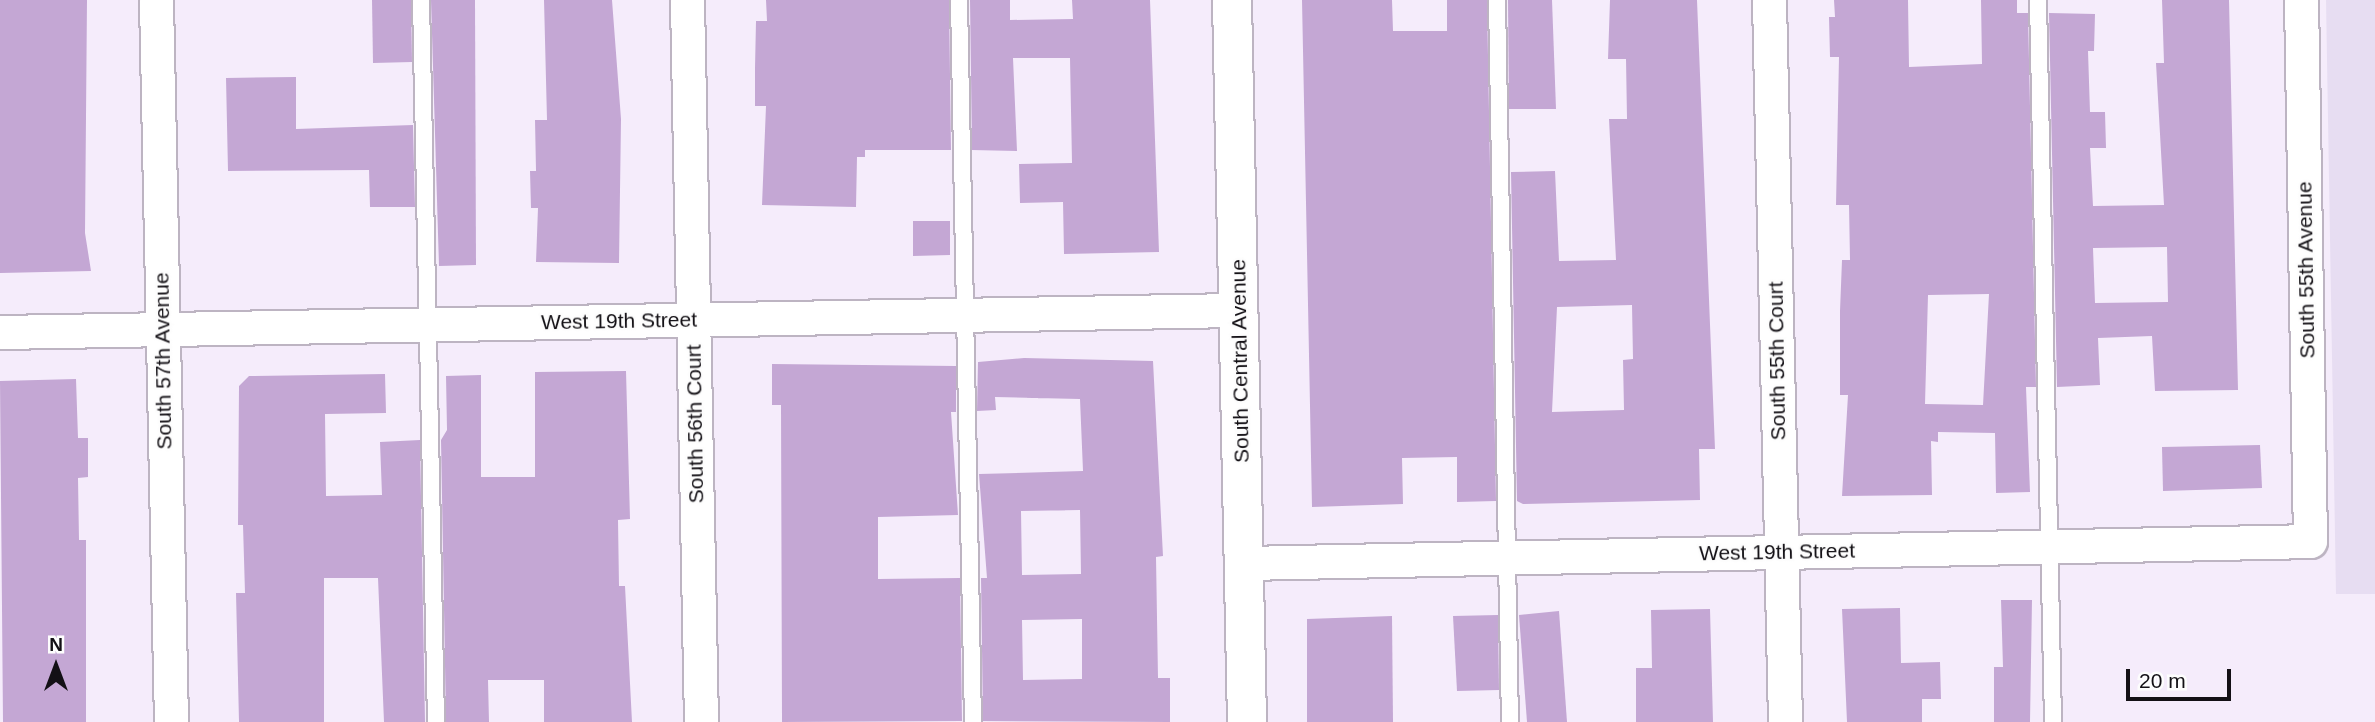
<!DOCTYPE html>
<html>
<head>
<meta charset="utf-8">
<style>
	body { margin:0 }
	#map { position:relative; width:2375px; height:722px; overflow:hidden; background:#f5ecfb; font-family:Arial,sans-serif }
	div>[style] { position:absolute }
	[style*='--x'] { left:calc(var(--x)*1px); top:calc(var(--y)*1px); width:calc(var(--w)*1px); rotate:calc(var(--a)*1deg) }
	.industrial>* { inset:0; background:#e7ddf2 }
	.building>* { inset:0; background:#c4a7d4 }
	.roads { filter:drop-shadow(2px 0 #bdb4c2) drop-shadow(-2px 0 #bdb4c2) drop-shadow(0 2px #bdb4c2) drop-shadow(0 -2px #bdb4c2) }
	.service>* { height:16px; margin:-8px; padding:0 8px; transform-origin:8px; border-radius:8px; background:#fff }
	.minor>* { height:33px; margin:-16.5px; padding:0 16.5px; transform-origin:16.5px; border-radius:16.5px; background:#fff }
	.secondary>* { height:38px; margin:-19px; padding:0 19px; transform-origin:19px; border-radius:19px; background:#fff }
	span { translate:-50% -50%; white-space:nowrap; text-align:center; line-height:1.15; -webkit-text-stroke:5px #fdfdfd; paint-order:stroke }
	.street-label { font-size:21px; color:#131015 }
	.north { position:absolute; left:21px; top:631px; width:70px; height:70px; -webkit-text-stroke:5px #fdfdfd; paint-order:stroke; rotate:0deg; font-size:19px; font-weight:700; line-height:28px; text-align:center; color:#131015 }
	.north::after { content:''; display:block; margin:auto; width:24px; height:32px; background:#131015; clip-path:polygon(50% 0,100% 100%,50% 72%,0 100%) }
	.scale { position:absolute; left:2126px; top:669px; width:105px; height:32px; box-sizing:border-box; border:4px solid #131015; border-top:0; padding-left:9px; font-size:21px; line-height:24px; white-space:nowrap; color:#131015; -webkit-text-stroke:5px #fdfdfd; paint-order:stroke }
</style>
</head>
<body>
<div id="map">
	<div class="industrial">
		<i style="clip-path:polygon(2326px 0,2375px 0,2375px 594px,2336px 594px)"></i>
	</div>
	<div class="building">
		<i style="clip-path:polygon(0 0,87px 0,85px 233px,91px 271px,0 273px)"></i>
		<i style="clip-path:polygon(372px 0,411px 0,412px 62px,373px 63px)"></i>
		<i style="clip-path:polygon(431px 0,475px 0,476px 265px,439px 266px)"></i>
		<i style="clip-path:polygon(544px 0,612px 0,621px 119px,619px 263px,536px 262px,538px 208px,531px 208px,530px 171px,536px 171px,535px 120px,547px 120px)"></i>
		<i style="clip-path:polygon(766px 0,949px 0,951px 150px,865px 150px,865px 157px,857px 157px,856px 207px,762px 205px,766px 106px,755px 106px,755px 68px,756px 21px,767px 21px)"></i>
		<i style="clip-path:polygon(970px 0,1010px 0,1010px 20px,1073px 19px,1072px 0,1150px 0,1159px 252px,1064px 254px,1063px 202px,1020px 203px,1019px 164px,1072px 163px,1070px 58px,1013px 58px,1017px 151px,972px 150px)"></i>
		<i style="clip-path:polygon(1302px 0,1392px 0,1393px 31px,1447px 31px,1447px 0,1487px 0,1496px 501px,1457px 502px,1457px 457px,1402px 458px,1403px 504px,1312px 507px)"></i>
		<i style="clip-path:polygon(1508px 0,1552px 0,1556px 109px,1509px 109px)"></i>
		<i style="clip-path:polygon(evenodd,1610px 0,1697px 0,1715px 449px,1699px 449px,1700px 500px,1523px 504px,1517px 501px,1511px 172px,1555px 171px,1559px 261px,1616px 260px,1609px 119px,1627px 119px,1626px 59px,1608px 59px,1610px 0,1632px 305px,1633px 359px,1623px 360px,1624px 410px,1552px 412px,1557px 307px,1632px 305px)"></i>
		<i style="clip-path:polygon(evenodd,1834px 0,1908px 0,1909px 67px,1982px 64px,1981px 0,2017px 0,2017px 13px,2028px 13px,2036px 387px,2026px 387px,2030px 492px,1996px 493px,1995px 433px,1938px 432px,1938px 442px,1931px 441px,1932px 495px,1842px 496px,1848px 395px,1840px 395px,1840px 311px,1842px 260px,1850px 260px,1849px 205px,1836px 205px,1839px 57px,1830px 57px,1829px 17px,1835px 17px,1834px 0,1989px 294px,1983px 405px,1925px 404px,1928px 295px,1989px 294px)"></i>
		<i style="clip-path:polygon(evenodd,2162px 0,2229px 0,2238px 390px,2155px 391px,2152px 336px,2098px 338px,2100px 385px,2057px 387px,2049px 13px,2095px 14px,2094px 51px,2088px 51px,2090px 112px,2105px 112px,2106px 148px,2090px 148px,2093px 206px,2164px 205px,2156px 63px,2164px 63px,2162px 0,2167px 247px,2168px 302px,2095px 303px,2093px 248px,2167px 247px)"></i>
		<i style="clip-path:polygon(296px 77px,296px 129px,413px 125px,415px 207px,370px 207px,369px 170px,228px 171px,226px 78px)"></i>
		<i style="clip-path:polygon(913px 221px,950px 221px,950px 255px,913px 256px)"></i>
		<i style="clip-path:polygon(evenodd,1024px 358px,1153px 361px,1163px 556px,1156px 557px,1158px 678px,1170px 678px,1170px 722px,983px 721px,981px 578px,987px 578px,979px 474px,1083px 471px,1080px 399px,995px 397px,996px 410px,977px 411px,978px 362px,1024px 358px,1080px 510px,1081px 574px,1022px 575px,1021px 511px,1080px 510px,1024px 358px,1082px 619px,1082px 679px,1023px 680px,1022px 620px,1082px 619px)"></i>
		<i style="clip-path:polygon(772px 364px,956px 366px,956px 412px,951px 412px,958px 515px,878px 517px,878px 579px,960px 578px,962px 721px,782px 722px,781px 405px,772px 405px)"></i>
		<i style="clip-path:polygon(626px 371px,630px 519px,618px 520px,619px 586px,625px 586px,632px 722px,544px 722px,544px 680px,488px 680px,489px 722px,446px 722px,441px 440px,447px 430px,446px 376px,481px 375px,481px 477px,535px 477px,535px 372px)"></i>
		<i style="clip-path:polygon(385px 374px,386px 413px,325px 414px,326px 496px,382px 495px,380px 442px,420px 440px,425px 722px,384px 722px,378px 578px,324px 578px,324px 722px,239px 722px,236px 593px,245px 593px,243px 525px,238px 525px,239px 386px,249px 376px)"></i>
		<i style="clip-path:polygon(76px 379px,78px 438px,88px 438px,88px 477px,78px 478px,79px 540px,86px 540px,86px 722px,3px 722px,0 381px)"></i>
		<i style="clip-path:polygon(2260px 445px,2262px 488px,2163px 491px,2162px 447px)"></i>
		<i style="clip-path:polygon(2001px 600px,2032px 600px,2030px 722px,1994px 722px,1994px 667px,2003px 667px)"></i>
		<i style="clip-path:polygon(1900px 608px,1901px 663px,1940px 662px,1941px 699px,1922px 699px,1922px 722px,1847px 722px,1842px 609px)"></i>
		<i style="clip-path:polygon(1710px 609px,1713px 722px,1636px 722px,1636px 668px,1652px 668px,1651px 610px)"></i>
		<i style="clip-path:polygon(1559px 611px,1567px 722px,1527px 722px,1519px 615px)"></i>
		<i style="clip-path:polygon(1498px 615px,1499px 690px,1457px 691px,1453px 616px)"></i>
		<i style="clip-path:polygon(1392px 616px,1393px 722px,1307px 722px,1307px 619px)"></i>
	</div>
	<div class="roads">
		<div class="service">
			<i style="--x:421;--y:0;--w:722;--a:88.81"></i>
			<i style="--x:959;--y:0;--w:722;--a:88.89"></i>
			<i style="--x:1497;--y:0;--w:722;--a:88.97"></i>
			<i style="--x:2038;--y:0;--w:722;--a:88.81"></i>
		</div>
		<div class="minor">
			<i style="--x:156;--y:0;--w:722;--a:88.81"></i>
			<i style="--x:687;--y:0;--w:722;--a:88.89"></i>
			<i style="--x:1769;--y:0;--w:722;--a:88.73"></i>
			<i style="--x:0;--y:332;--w:1238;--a:-1.02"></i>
			<i style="--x:1245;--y:563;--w:1065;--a:-1.18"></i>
			<i style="--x:2310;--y:541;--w:541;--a:-90.95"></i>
		</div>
		<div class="secondary">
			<i style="--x:1232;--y:0;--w:722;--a:88.81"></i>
		</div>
	</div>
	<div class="street-label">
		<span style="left:2306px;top:270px;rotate:-91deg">South 55th Avenue</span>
		<span style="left:619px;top:321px;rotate:-1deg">West 19th Street</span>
		<span style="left:163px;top:361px;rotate:-91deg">South 57th Avenue</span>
		<span style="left:1240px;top:361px;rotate:-91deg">South Central Avenue</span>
		<span style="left:1777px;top:361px;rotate:-91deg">South 55th Court</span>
		<span style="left:695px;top:424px;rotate:-91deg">South 56th Court</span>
		<span style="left:1777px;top:552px;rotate:-1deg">West 19th Street</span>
	</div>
	<div class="north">N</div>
	<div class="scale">20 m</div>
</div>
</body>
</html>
